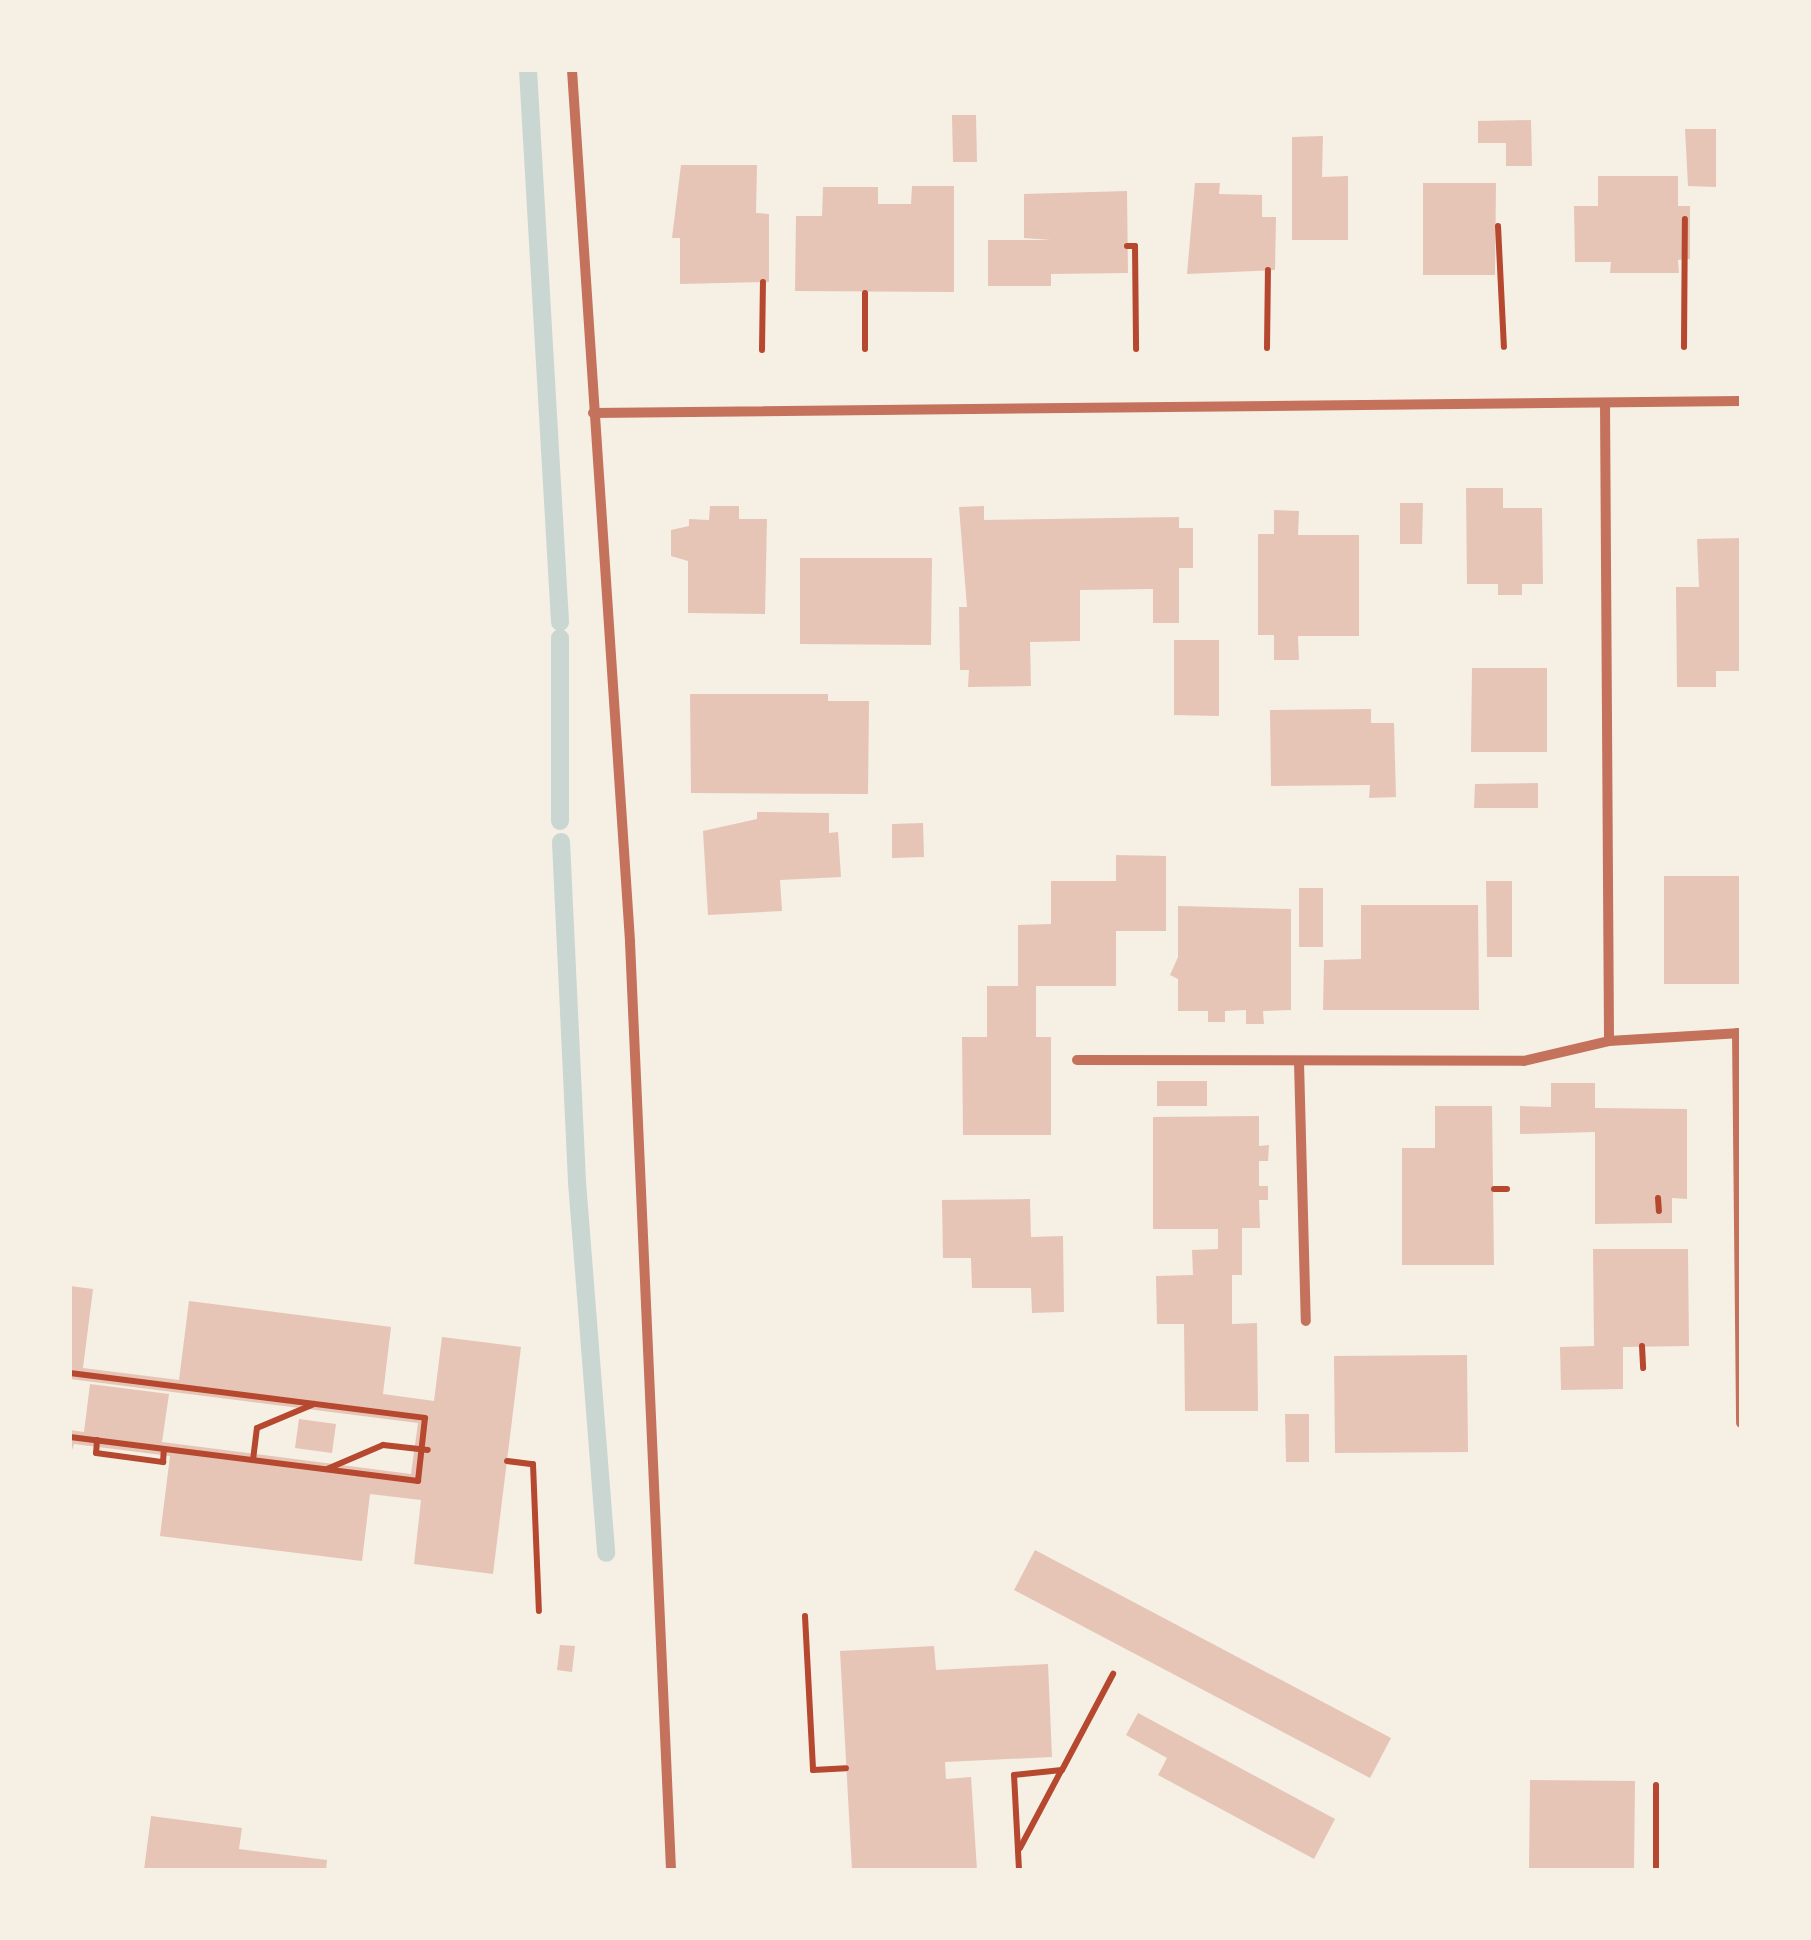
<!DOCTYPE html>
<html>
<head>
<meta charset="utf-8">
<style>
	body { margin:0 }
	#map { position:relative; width:1811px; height:1940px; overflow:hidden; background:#f6efe4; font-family:"Titillium Web",sans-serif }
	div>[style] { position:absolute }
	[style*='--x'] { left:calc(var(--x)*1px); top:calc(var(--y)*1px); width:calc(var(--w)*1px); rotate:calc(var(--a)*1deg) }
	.stream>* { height:18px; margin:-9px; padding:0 9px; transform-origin:9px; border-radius:9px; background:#c9d6d2 }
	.building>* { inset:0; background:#e6c5b7 }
	.path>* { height:6px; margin:-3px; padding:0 3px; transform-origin:3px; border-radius:3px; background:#b5482f }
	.minor>* { height:10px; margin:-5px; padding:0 5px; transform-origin:5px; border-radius:5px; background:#c5725c }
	span { translate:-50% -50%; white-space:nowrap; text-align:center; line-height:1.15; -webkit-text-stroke:10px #f6efe4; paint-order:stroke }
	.frame { position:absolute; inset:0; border:72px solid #f6efe4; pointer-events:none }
</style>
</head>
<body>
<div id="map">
	<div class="stream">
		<i style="--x:528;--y:70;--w:553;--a:86.68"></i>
		<i style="--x:560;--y:821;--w:183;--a:-90"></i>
		<i style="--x:561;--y:842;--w:340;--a:87.3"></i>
		<i style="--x:577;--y:1182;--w:372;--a:85.5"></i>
	</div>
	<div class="building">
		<i style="clip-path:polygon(952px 115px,976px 115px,977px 162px,953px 162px)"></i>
		<i style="clip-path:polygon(1531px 120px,1532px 166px,1506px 166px,1506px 143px,1478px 143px,1478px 121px)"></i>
		<i style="clip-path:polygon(1685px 129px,1716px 129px,1716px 187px,1688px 186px)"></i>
		<i style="clip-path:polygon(1323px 136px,1322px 177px,1348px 176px,1348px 240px,1292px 240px,1292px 137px)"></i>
		<i style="clip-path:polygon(681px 165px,757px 165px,756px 213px,769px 214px,769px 282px,680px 284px,680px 238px,672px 238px)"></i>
		<i style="clip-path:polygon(1598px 176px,1678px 176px,1678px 206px,1690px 206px,1690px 259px,1678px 260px,1679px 273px,1610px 273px,1611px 262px,1575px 262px,1574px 206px,1598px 206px)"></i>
		<i style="clip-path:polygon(1195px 183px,1220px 183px,1219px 194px,1262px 195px,1262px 217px,1276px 217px,1275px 270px,1187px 274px)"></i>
		<i style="clip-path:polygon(1423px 183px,1496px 183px,1495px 275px,1423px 275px)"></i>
		<i style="clip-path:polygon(912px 186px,954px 186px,954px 292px,795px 291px,796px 216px,822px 216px,823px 187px,878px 187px,878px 204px,911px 204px)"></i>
		<i style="clip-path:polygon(1127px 191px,1128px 273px,1051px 274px,1051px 286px,988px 286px,988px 240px,1051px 240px,1024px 238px,1024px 194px)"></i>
		<i style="clip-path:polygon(1466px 488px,1503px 488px,1503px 508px,1542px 508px,1543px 584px,1522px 584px,1522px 595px,1498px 595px,1498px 584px,1467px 584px)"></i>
		<i style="clip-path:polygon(1400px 503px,1423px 503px,1422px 544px,1400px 544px)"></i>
		<i style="clip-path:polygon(710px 506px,739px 506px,739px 519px,767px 519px,765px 614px,688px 613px,688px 561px,671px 556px,671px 530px,689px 526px,689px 519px,709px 520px)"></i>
		<i style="clip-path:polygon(984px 506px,984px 520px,1179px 517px,1179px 528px,1193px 528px,1193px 568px,1179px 568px,1179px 623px,1153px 623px,1153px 589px,1080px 590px,1080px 641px,1030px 642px,1031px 686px,968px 687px,969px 670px,960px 670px,959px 607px,967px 607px,959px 507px)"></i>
		<i style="clip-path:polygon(1274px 510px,1299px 511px,1298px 535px,1359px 535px,1359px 636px,1298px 636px,1299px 660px,1274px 660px,1274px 635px,1258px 635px,1258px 534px,1274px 534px)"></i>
		<i style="clip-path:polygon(1741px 538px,1741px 671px,1716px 671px,1716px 687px,1677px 687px,1676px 587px,1699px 587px,1697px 539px)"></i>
		<i style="clip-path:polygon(800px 558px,932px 558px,931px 645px,800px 644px)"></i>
		<i style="clip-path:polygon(1174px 640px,1219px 640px,1219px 716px,1174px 715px)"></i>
		<i style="clip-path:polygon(1472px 668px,1547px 668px,1547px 752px,1471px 752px)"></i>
		<i style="clip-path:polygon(690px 694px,828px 694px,828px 701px,869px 701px,868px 794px,691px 793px)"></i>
		<i style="clip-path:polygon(1371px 709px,1371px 723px,1394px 723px,1396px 797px,1369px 798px,1370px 785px,1271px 786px,1270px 710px)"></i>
		<i style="clip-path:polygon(1538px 783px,1538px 808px,1474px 808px,1475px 784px)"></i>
		<i style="clip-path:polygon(757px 812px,829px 813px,829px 833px,838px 832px,841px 877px,780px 880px,782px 911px,708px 915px,703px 831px,757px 819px)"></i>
		<i style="clip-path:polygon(923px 823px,924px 857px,892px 858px,892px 824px)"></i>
		<i style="clip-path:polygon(1116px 855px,1166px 856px,1166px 931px,1116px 931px,1116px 986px,1036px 986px,1036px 1037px,1051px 1037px,1051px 1135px,963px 1135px,962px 1037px,987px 1037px,987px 986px,1018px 986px,1018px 925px,1051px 924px,1051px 881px,1116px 881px)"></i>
		<i style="clip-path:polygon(1664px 876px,1741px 876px,1741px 984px,1664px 984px)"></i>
		<i style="clip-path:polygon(1486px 881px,1512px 881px,1512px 957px,1487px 957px)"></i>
		<i style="clip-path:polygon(1299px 888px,1323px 888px,1323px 947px,1299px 947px)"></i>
		<i style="clip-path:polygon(1361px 905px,1478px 905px,1479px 1010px,1323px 1010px,1324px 960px,1361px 959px)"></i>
		<i style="clip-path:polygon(1178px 906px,1291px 909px,1291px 1010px,1263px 1011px,1264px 1024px,1246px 1024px,1246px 1010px,1225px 1011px,1225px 1022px,1208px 1022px,1208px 1011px,1178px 1011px,1178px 979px,1170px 975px,1178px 957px)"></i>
		<i style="clip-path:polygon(1157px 1081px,1207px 1081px,1207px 1106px,1157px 1106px)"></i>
		<i style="clip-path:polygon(1551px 1083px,1595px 1083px,1595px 1108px,1687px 1109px,1687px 1199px,1672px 1198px,1672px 1223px,1595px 1224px,1595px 1132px,1520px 1134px,1520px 1106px,1551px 1107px)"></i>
		<i style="clip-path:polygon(1435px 1106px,1492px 1106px,1494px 1265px,1402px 1265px,1402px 1148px,1435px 1148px)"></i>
		<i style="clip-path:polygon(1259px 1116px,1259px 1146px,1269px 1145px,1268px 1161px,1259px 1161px,1259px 1186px,1268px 1186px,1268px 1200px,1259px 1200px,1260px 1228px,1242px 1228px,1242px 1275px,1232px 1275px,1232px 1324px,1257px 1323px,1258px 1411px,1185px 1411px,1184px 1324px,1157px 1324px,1156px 1276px,1193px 1275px,1192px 1250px,1218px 1249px,1218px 1229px,1153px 1229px,1153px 1117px)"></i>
		<i style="clip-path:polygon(1030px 1199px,1031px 1237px,1063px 1236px,1064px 1312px,1032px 1313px,1031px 1288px,972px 1288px,971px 1258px,943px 1258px,942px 1200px)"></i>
		<i style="clip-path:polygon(1593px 1249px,1688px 1249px,1689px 1346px,1623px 1347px,1623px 1389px,1561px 1390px,1560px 1347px,1594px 1346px)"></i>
		<i style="clip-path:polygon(70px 1286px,93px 1289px,83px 1368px,179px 1380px,189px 1301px,391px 1327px,383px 1394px,434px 1401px,442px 1337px,521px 1347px,493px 1574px,414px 1564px,421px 1500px,370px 1494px,362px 1561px,160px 1536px,170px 1456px,74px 1444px,70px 1456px,70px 1430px,84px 1432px,90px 1384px,169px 1394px,162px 1442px,411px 1474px,418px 1423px,70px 1379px)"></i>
		<i style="clip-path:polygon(1467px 1355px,1468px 1452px,1335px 1453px,1334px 1356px)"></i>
		<i style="clip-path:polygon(1285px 1414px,1309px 1414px,1309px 1462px,1286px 1462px)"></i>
		<i style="clip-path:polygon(299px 1419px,336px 1424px,332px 1453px,295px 1448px)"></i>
		<i style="clip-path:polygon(1035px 1550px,1391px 1738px,1370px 1778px,1014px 1590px)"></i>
		<i style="clip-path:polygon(560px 1645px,575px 1646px,572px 1672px,557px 1670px)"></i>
		<i style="clip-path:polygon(934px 1646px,936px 1670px,1048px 1664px,1052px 1757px,945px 1762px,946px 1779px,971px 1777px,977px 1870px,852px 1870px,840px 1651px)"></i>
		<i style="clip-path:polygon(1138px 1713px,1335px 1819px,1314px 1859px,1158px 1775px,1167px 1758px,1126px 1735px)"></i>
		<i style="clip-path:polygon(1530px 1780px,1635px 1781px,1634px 1870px,1529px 1870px)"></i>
		<i style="clip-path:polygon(151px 1816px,242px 1828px,239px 1849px,327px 1860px,326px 1870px,144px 1870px)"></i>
	</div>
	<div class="path">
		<i style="--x:1498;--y:226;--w:121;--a:87.2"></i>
		<i style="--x:1127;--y:246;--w:8;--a:0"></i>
		<i style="--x:1135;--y:246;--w:103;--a:89.4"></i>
		<i style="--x:865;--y:293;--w:56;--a:90"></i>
		<i style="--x:1684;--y:347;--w:128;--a:-89.6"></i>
		<i style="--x:1267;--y:348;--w:78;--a:-89.3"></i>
		<i style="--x:762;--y:350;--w:68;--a:-89.2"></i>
		<i style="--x:1494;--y:1189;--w:13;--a:0"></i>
		<i style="--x:1658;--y:1198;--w:13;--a:86"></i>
		<i style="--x:1642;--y:1346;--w:22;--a:87"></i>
		<i style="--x:70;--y:1373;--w:358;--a:7.2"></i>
		<i style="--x:70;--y:1437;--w:351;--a:7.2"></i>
		<i style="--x:418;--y:1481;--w:63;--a:-83.7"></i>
		<i style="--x:97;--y:1440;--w:13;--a:94"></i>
		<i style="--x:96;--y:1453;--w:68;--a:7.7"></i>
		<i style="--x:163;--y:1462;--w:13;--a:-86"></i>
		<i style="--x:253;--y:1460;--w:32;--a:-83"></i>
		<i style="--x:257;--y:1428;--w:62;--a:-22.8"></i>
		<i style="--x:507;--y:1461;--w:26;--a:7"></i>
		<i style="--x:533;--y:1464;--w:147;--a:87.7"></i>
		<i style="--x:327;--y:1469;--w:61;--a:-23.2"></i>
		<i style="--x:383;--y:1445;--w:45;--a:6.3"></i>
		<i style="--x:805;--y:1616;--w:154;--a:87"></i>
		<i style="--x:813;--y:1770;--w:33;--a:-3"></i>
		<i style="--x:1020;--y:1848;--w:87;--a:-62"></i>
		<i style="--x:1019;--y:1870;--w:95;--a:-93"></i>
		<i style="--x:1014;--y:1775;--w:48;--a:-5.9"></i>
		<i style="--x:1062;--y:1770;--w:109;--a:-62"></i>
		<i style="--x:1656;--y:1870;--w:85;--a:-90"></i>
	</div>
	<div class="minor">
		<i style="--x:572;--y:70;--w:874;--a:86.19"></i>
		<i style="--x:630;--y:942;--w:929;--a:87.47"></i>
		<i style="--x:1605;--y:403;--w:638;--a:89.64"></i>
		<i style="--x:593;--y:413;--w:1148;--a:-0.6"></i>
		<i style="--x:1737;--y:1033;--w:390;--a:89.4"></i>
		<i style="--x:1077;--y:1060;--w:447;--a:0.1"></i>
		<i style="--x:1524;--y:1061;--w:87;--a:-13.2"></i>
		<i style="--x:1609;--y:1041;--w:132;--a:-3.5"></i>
		<i style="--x:1299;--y:1062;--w:259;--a:88.5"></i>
	</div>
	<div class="frame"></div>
</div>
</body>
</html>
